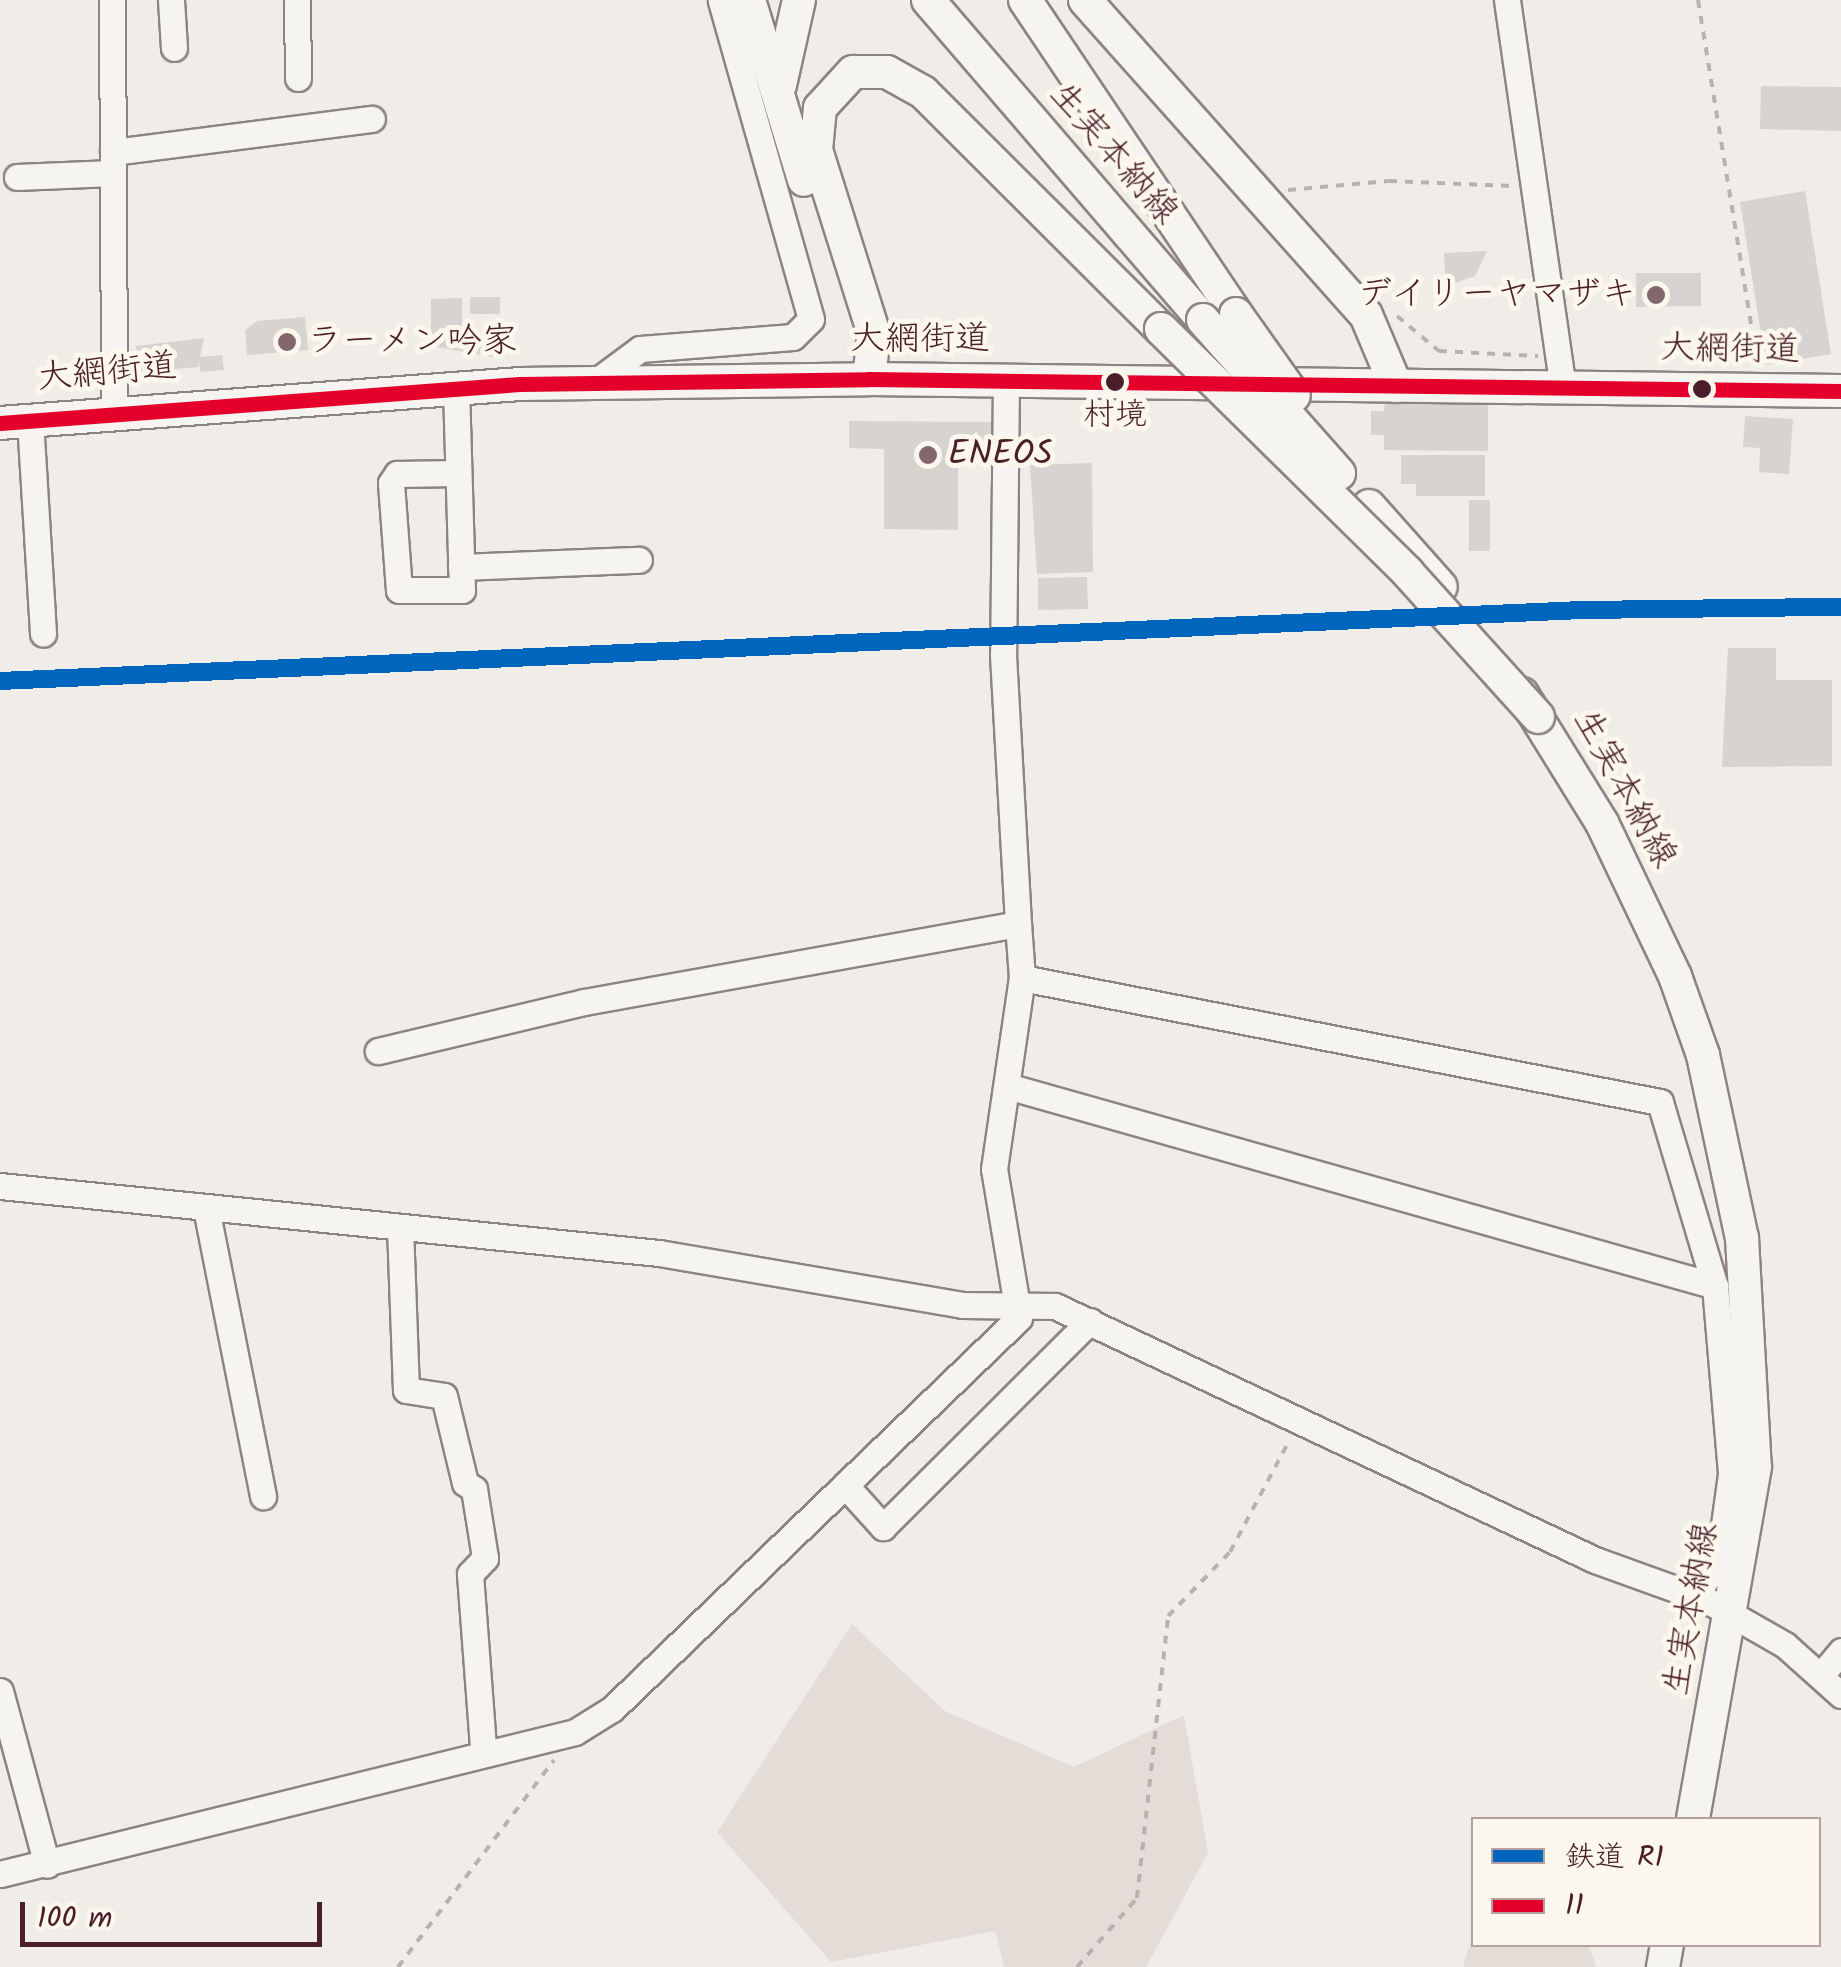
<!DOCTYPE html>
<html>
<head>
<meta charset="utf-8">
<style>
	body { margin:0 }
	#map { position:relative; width:1841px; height:1967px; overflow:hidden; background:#f0ede8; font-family:Kalam,"Klee One",sans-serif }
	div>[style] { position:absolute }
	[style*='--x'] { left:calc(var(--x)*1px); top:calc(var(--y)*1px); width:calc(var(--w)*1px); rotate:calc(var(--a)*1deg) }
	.green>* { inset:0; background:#e4ddd7 }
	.building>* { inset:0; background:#d7d3d0 }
	.path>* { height:4px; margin-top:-2px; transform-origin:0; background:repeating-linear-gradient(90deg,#b7b2b0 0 8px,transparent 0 16px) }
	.roads { filter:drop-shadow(2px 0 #8d8383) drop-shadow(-2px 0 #8d8383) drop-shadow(0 2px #8d8383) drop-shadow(0 -2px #8d8383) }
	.minor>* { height:25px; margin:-12.5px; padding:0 12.5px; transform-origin:12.5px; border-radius:12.5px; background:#f5f4f0 }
	.major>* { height:32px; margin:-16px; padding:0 16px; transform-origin:16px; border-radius:16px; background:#f5f4f0 }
	.bridges { filter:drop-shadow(2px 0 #8d8383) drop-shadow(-2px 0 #8d8383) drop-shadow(0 2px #8d8383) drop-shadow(0 -2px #8d8383) }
	.major-bridge>* { height:32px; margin:-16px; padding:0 16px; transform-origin:16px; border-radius:16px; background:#f5f4f0 }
	.bus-1>* { height:15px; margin:-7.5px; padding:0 7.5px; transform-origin:7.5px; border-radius:7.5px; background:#e4002b }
	.rail-1>* { height:18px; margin:-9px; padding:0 9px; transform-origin:9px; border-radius:9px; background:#0065bd }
	.dots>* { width:28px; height:28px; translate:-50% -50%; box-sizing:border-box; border:5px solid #fbf7ec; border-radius:50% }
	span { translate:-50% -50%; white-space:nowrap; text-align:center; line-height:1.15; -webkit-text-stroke:10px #fbf7ec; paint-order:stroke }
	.bus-label { font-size:32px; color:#4a1f2b }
	.street-label { font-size:35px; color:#4a1f2b }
	.poi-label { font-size:35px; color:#4a1f2b }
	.right { translate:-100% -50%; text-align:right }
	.left { translate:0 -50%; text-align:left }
	.legend { position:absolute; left:1471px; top:1817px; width:350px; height:130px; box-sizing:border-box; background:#fbf7ec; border:2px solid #b4a19f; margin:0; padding:12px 18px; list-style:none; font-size:30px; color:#4a1f2b }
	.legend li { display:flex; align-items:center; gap:20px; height:50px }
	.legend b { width:50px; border:2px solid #b4a19f }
	.scale { position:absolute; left:20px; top:1902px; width:302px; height:45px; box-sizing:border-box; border:5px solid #4a1f2b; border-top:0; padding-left:12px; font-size:30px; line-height:35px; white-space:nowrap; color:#4a1f2b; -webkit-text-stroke:8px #fbf7ec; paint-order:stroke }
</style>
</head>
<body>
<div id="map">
	<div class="green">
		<i style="clip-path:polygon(852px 1624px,945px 1711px,1074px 1767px,1184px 1715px,1208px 1853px,1146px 1967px,1004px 1967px,995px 1931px,831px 1962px,717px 1832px)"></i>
		<i style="clip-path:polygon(1473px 1934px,1474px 1944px,1589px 1945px,1596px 1967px,1463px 1967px)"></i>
	</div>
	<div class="building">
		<i style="clip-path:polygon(1761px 86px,1841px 87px,1841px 131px,1760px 129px)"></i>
		<i style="clip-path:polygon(1805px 191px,1831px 354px,1766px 365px,1740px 202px)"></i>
		<i style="clip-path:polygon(1487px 251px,1475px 276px,1446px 286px,1444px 253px)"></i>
		<i style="clip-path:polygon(1636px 273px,1701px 273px,1701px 306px,1636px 307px)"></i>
		<i style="clip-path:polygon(470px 297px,500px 297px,500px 314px,470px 314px)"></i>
		<i style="clip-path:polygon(462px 298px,462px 337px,492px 336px,493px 357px,431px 346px,431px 299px)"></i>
		<i style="clip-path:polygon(305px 317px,308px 350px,247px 355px,245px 330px,257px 321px)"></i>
		<i style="clip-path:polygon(204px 338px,198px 367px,138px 372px,136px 346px)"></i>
		<i style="clip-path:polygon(222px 355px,224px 370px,200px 372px,199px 357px)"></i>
		<i style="clip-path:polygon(1385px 402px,1488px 402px,1488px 451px,1384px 450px,1384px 435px,1371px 435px,1371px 411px,1384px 411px)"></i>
		<i style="clip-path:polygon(1745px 416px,1793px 419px,1789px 474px,1759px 472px,1760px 448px,1743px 447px)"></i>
		<i style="clip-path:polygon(849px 421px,994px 422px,994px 442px,958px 442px,958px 530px,884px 529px,884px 449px,849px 448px)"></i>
		<i style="clip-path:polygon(1401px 455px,1485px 455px,1485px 496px,1416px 496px,1416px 484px,1401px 484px)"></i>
		<i style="clip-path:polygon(1092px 463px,1093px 572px,1037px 574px,1030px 465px)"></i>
		<i style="clip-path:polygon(1469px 500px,1490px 500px,1490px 551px,1469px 551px)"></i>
		<i style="clip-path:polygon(1087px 577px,1088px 609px,1038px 610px,1038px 578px)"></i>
		<i style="clip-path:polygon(1728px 648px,1776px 648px,1776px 680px,1832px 680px,1832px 766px,1722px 767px)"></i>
	</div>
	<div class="path">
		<i style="--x:1698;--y:0;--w:371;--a:80.7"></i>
		<i style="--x:1288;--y:190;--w:101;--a:-5.1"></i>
		<i style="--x:1389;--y:181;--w:123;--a:2.3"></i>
		<i style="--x:1397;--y:316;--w:55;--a:39.8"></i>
		<i style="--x:1439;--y:351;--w:99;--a:2.9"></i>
		<i style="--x:398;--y:1967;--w:259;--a:-53"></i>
		<i style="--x:1077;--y:1967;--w:91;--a:-49"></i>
		<i style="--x:1137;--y:1898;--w:284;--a:-83.7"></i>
		<i style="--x:1168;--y:1616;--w:89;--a:-45.9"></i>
		<i style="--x:1230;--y:1552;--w:126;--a:-62"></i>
	</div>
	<div class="roads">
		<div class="minor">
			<i style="--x:112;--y:0;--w:411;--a:89.7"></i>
			<i style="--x:171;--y:0;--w:48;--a:86.4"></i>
			<i style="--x:297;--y:0;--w:78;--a:89.3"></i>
			<i style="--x:1507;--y:0;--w:392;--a:81.8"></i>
			<i style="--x:113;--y:152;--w:261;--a:-7.3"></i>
			<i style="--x:17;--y:177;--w:95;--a:-2.4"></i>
			<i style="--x:1006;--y:381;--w:274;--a:90.6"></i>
			<i style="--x:1003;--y:655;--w:269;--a:86.8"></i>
			<i style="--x:594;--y:383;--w:57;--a:-36.5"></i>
			<i style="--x:640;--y:349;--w:153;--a:-4.5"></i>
			<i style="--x:793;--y:337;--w:25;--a:-45"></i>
			<i style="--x:811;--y:319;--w:331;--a:-105.8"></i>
			<i style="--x:456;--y:388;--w:202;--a:88.3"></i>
			<i style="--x:462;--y:590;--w:63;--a:180"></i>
			<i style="--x:399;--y:590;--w:107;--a:-94.3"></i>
			<i style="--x:391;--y:483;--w:11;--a:-56"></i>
			<i style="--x:397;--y:474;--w:60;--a:-1"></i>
			<i style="--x:30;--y:420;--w:214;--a:86.5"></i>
			<i style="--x:461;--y:567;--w:178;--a:-2.3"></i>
			<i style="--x:1022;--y:978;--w:650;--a:11"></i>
			<i style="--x:1660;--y:1102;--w:192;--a:73.4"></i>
			<i style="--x:1007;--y:1086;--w:736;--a:15.77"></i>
			<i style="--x:1715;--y:1286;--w:189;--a:85.1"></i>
			<i style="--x:1731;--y:1474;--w:89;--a:97.8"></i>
			<i style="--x:1719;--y:1562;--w:44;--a:126.6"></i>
			<i style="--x:0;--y:1186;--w:662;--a:5.81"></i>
			<i style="--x:659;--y:1253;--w:307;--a:9.7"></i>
			<i style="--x:962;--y:1305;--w:93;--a:0.6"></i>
			<i style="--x:1055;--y:1306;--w:597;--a:25.19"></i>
			<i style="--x:1595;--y:1560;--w:120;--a:19.9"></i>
			<i style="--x:1708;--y:1601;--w:89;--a:29.7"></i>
			<i style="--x:1785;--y:1645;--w:75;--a:41.8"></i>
			<i style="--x:206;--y:1208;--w:294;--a:78.8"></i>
			<i style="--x:400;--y:1227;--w:163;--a:87.9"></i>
			<i style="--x:406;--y:1390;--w:38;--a:9"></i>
			<i style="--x:444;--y:1396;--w:89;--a:76.4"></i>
			<i style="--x:465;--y:1483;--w:11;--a:34"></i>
			<i style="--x:474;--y:1489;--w:70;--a:80.9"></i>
			<i style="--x:485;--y:1558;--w:22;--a:133"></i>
			<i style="--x:470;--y:1574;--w:174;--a:85.7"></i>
			<i style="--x:845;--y:1485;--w:57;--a:47.9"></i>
			<i style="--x:883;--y:1527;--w:292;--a:-44.9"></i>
			<i style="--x:1822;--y:1674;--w:30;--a:-50"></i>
			<i style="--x:0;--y:1691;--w:180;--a:74.9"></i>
			<i style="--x:0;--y:1874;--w:592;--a:-13.87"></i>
			<i style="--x:575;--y:1732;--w:44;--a:-31.9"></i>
			<i style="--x:612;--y:1709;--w:564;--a:-43.85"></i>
			<i style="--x:1019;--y:1318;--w:151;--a:-99.5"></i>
			<i style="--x:994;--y:1169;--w:193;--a:-81.7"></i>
			<i style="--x:1022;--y:978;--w:54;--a:-94.2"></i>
			<i style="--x:1018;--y:924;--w:441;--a:169.8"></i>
			<i style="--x:584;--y:1002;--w:212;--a:166.6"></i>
		</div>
		<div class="major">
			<i style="--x:749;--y:0;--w:188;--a:73"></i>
			<i style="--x:928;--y:0;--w:422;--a:49.3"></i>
			<i style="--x:1025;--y:0;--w:378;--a:56.1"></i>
			<i style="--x:1085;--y:0;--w:422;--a:48.3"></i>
			<i style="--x:1366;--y:315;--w:77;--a:67.1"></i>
			<i style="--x:780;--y:85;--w:87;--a:-77.4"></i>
			<i style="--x:869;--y:379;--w:45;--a:-83.7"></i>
			<i style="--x:874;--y:334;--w:193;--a:-107.5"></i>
			<i style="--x:816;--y:150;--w:42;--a:-84.6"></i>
			<i style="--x:820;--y:108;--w:49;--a:-47.5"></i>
			<i style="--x:853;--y:72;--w:34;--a:0"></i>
			<i style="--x:887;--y:72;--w:41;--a:29.1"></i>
			<i style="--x:923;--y:92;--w:336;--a:44.9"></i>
			<i style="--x:0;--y:423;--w:521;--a:-4.29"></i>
			<i style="--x:520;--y:384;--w:349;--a:-0.8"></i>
			<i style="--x:869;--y:379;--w:972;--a:0.71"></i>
			<i style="--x:1369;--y:506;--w:108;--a:48.4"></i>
			<i style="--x:1522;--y:694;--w:152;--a:58.2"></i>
			<i style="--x:1602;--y:823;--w:170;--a:64.5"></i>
			<i style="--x:1675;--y:976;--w:84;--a:70.5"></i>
			<i style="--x:1703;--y:1055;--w:187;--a:78"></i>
			<i style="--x:1742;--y:1238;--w:229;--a:86.8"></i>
			<i style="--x:1755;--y:1467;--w:358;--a:100"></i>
			<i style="--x:1663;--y:1967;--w:23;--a:-80"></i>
		</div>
	</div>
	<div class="bridges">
		<div class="major-bridge">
			<i style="--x:1236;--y:314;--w:100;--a:54.7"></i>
			<i style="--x:1203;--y:320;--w:205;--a:48.4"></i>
			<i style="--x:1161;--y:329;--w:347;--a:44.6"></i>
			<i style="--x:1408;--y:573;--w:194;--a:47.9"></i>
		</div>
	</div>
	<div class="bus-1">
		<i style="--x:0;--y:423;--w:521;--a:-4.29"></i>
		<i style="--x:520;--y:384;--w:349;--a:-0.8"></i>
		<i style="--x:869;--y:379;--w:972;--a:0.71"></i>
	</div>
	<div class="rail-1">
		<i style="--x:0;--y:681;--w:1583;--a:-2.57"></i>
		<i style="--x:1581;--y:610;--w:260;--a:-0.7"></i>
	</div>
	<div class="dots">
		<i style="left:1656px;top:295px;background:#84676d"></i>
		<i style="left:287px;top:342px;background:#84676d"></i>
		<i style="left:1115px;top:382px;background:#4a1f2b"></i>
		<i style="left:1702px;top:389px;background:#4a1f2b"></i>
		<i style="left:928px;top:455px;background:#84676d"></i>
	</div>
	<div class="bus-label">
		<span style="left:1115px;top:416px">村境</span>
	</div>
	<div class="street-label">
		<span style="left:1113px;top:154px;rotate:49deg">生実本納線</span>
		<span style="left:920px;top:340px">大網街道</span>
		<span style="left:1730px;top:350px;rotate:1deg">大網街道</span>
		<span style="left:107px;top:373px;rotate:-5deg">大網街道</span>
		<span style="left:1624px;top:789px;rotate:61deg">生実本納線</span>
		<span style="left:1692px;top:1609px;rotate:-80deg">生実本納線</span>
	</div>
	<div class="poi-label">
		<span class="right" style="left:1636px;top:295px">デイリーヤマザキ</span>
		<span class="left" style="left:307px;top:342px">ラーメン吟家</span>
		<span class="left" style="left:948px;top:455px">ENEOS</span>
	</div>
	<ul class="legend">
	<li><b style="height:12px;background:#0065bd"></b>鉄道 R1</li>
	<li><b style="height:12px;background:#e4002b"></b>11</li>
	</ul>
	<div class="scale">100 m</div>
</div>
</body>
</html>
